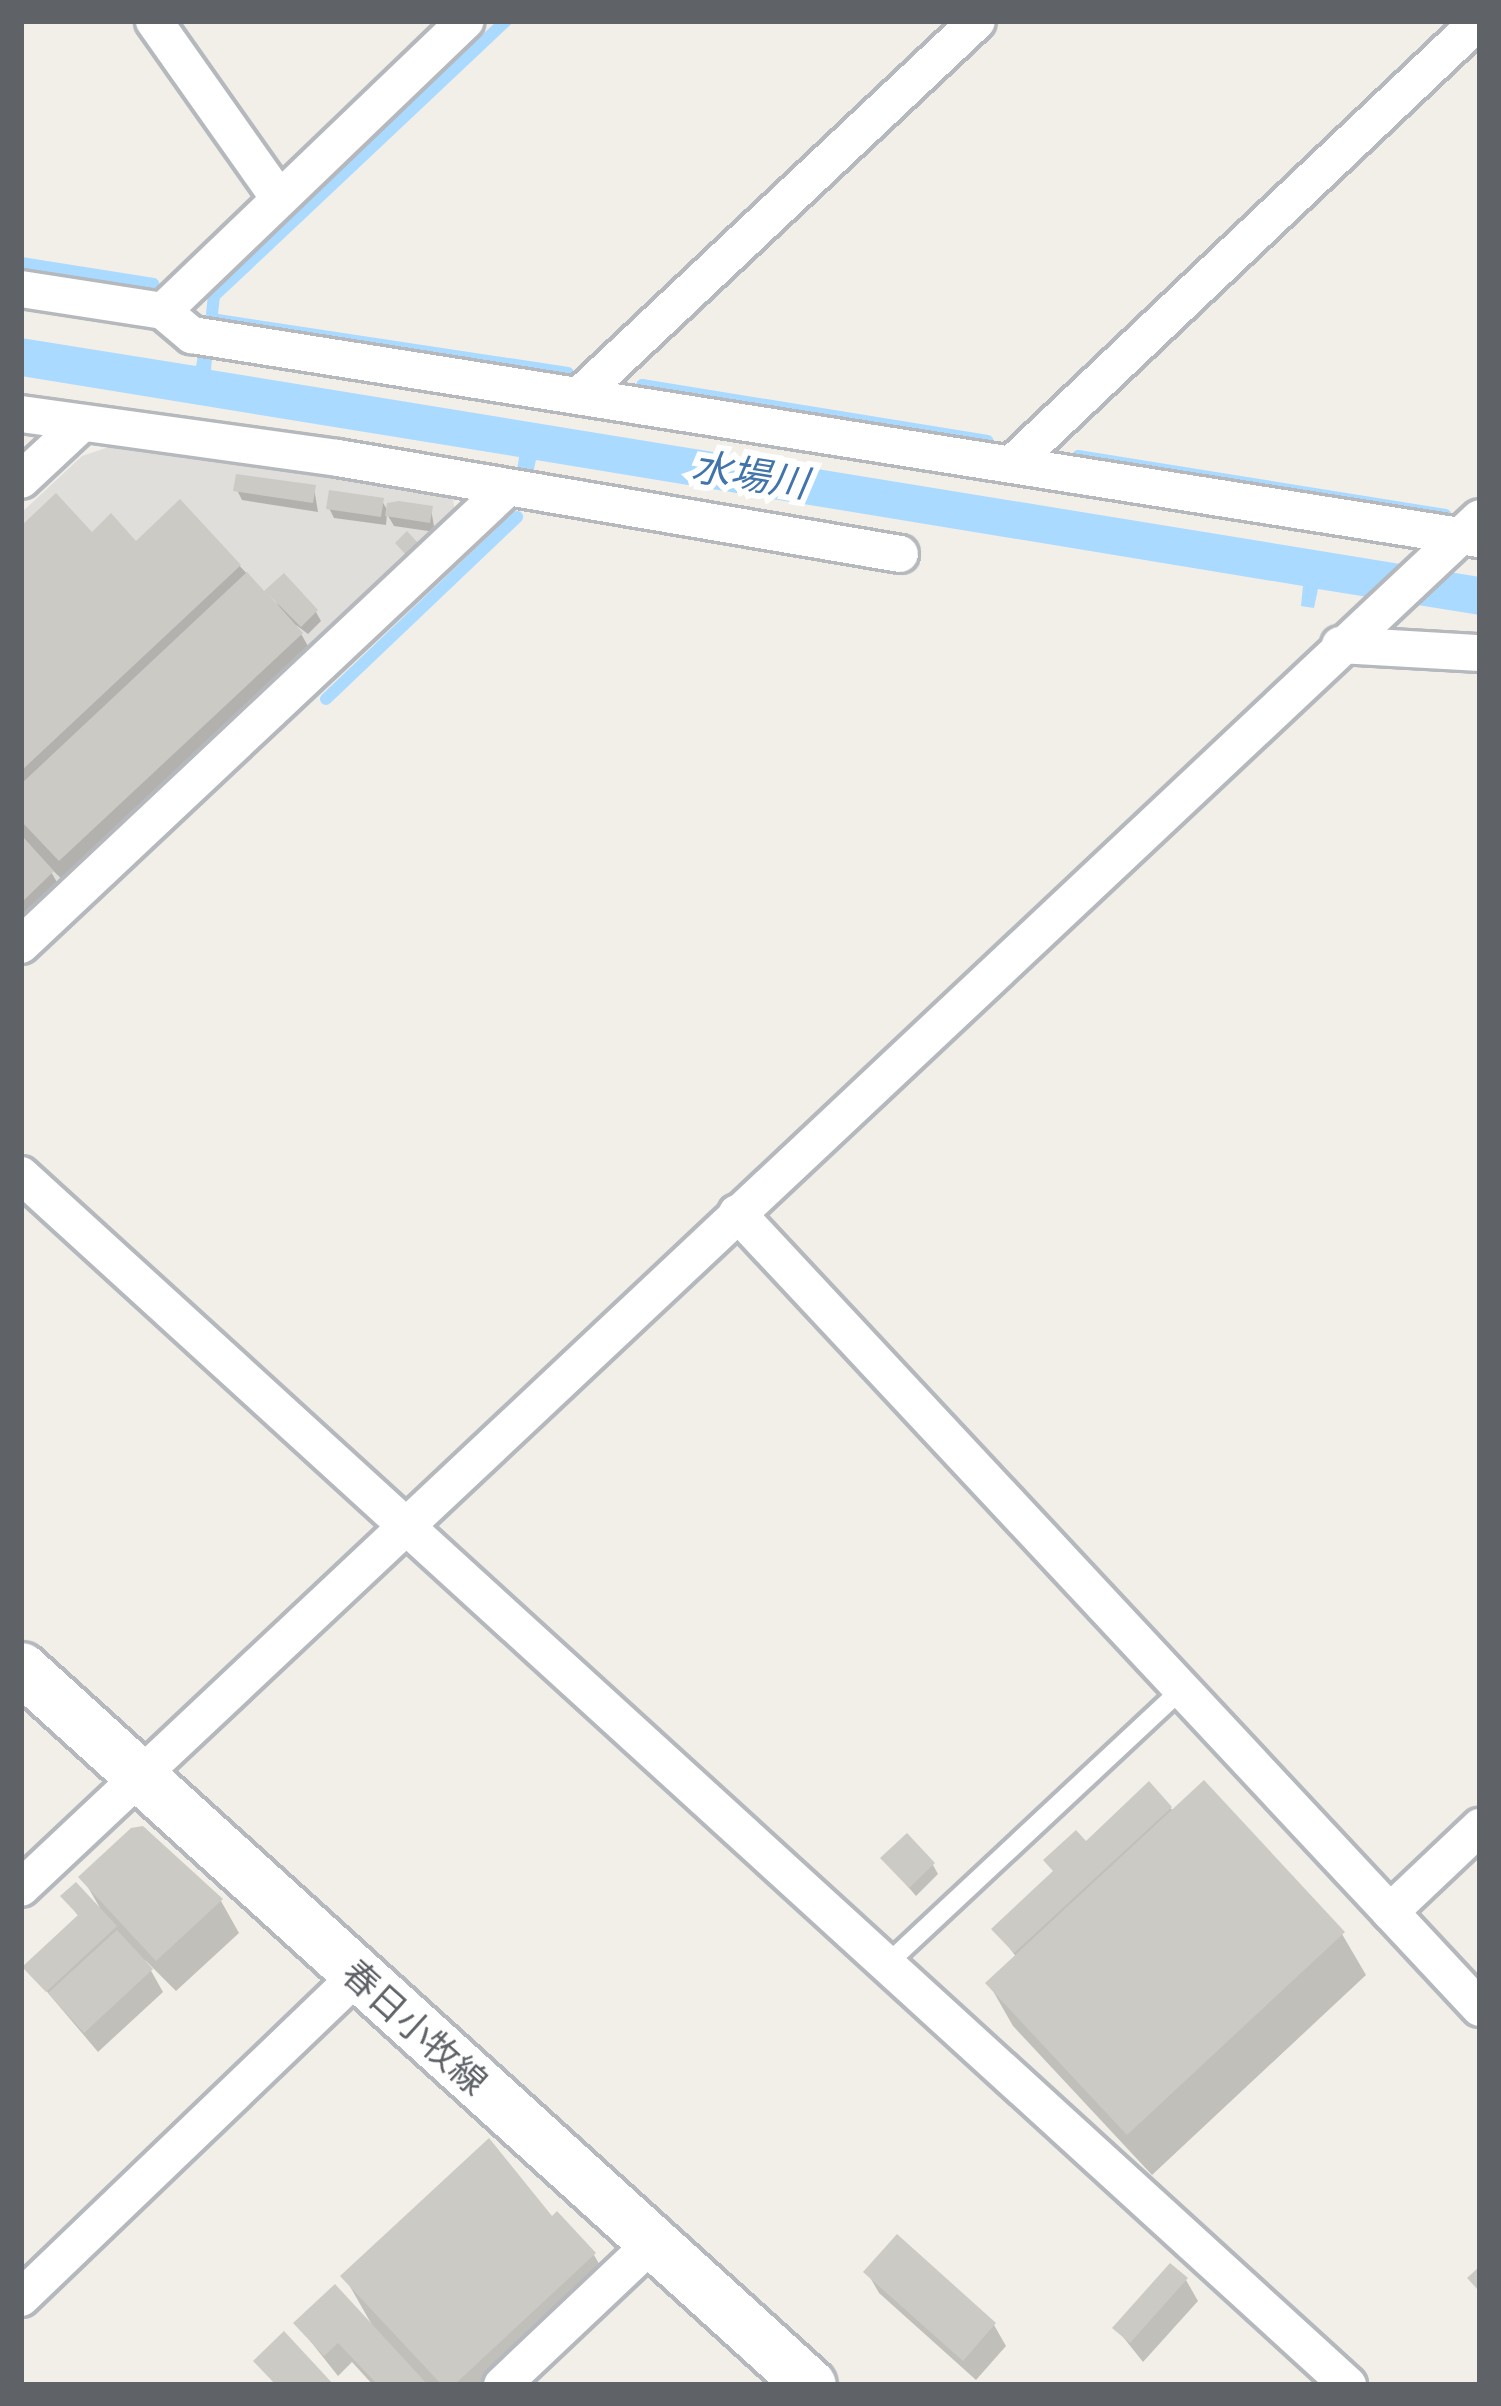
<!DOCTYPE html>
<html>
<head>
<meta charset="utf-8">
<style>
	body { margin:0 }
	#map { position:relative; width:1501px; height:2406px; overflow:hidden; background:#f1efe8; font-family:"Exo 2","Noto Sans JP",sans-serif }
	div>[style] { position:absolute }
	[style*='--x'] { left:calc(var(--x)*1px); top:calc(var(--y)*1px); width:calc(var(--w)*1px); rotate:calc(var(--a)*1deg) }
	.industrial>* { inset:0; background:#e0deda }
	.water>* { inset:0; background:#aadaff }
	.shadow>* { inset:0; background:#0003 }
	.stream>* { height:12px; margin:-6px; padding:0 6px; transform-origin:6px; border-radius:6px; background:#aadaff }
	.building>* { inset:0; background:#cccac5 }
	.roads { filter:drop-shadow(3px 0 #b5b8bc) drop-shadow(-3px 0 #b5b8bc) drop-shadow(0 3px #b5b8bc) drop-shadow(0 -3px #b5b8bc) }
	.lane>* { height:18px; margin:-9px; padding:0 9px; transform-origin:9px; border-radius:9px; background:#fff }
	.street>* { height:36px; margin:-18px; padding:0 18px; transform-origin:18px; border-radius:18px; background:#fff }
	.secondary>* { height:51px; margin:-25.5px; padding:0 25.5px; transform-origin:25.5px; border-radius:25.5px; background:#fff }
	span { translate:-50% -50%; white-space:nowrap; text-align:center; line-height:1.15; -webkit-text-stroke:12px #fff; paint-order:stroke }
	.street-label { font-size:36px; color:#5f6368 }
	.water-label { font-size:39px; color:#4174aa; font-style:italic }
	.frame { position:absolute; inset:0; border:24px solid #5f6368; pointer-events:none }
</style>
</head>
<body>
<div id="map">
	<div class="industrial">
		<i style="clip-path:polygon(121px 443px,453px 496px,455px 516px,21px 917px,21px 513px,82px 456px)"></i>
	</div>
	<div class="water">
		<i style="clip-path:polygon(21px 338px,196px 366px,198px 356px,212px 358px,211px 370px,1480px 577px,1480px 615px,1318px 589px,1314px 608px,1301px 606px,1303px 586px,536px 460px,533px 473px,517px 471px,519px 457px,21px 376px)"></i>
	</div>
	<div class="shadow">
		<i style="clip-path:polygon(314px 488px,318px 512px,242px 500px,237px 490px)"></i>
		<i style="clip-path:polygon(382px 501px,389px 513px,431px 509px,435px 532px,394px 526px,387px 514px,386px 525px,334px 518px,329px 508px)"></i>
		<i style="clip-path:polygon(180px 504px,279px 607px,269px 590px,316px 612px,321px 621px,308px 634px,296px 625px,325px 676px,84px 900px,47px 865px,76px 915px,21px 966px,21px 840px,35px 851px,21px 835px,21px 530px,136px 545px)"></i>
		<i style="clip-path:polygon(1170px 1808px,1342px 1934px,1366px 1975px,1152px 2175px,1013px 2026px,989px 1984px,1017px 1958px,995px 1929px,1055px 1874px,1047px 1861px)"></i>
		<i style="clip-path:polygon(884px 1859px,933px 1865px,938px 1874px,916px 1896px)"></i>
		<i style="clip-path:polygon(82px 1877px,221px 1901px,239px 1933px,176px 1991px,145px 1960px,163px 1992px,98px 2052px,26px 1967px,80px 1918px,64px 1897px,100px 1908px)"></i>
		<i style="clip-path:polygon(594px 2255px,618px 2296px,522px 2385px,373px 2385px,352px 2362px,338px 2376px,296px 2323px,372px 2325px,344px 2276px)"></i>
		<i style="clip-path:polygon(867px 2272px,994px 2325px,1006px 2346px,976px 2380px,879px 2293px)"></i>
		<i style="clip-path:polygon(1186px 2280px,1198px 2301px,1143px 2362px,1116px 2328px)"></i>
	</div>
	<div class="stream">
		<i style="--x:21;--y:263;--w:134;--a:9"></i>
		<i style="--x:212;--y:314;--w:18;--a:-84"></i>
		<i style="--x:214;--y:296;--w:401;--a:-43.3"></i>
		<i style="--x:211;--y:319;--w:361;--a:8.6"></i>
		<i style="--x:642;--y:385;--w:350;--a:9.2"></i>
		<i style="--x:1078;--y:456;--w:372;--a:9.1"></i>
		<i style="--x:326;--y:699;--w:264;--a:-43.6"></i>
	</div>
	<div class="building">
		<i style="clip-path:polygon(236px 474px,316px 485px,313px 503px,233px 491px)"></i>
		<i style="clip-path:polygon(329px 490px,384px 498px,381px 517px,326px 509px)"></i>
		<i style="clip-path:polygon(56px 493px,92px 532px,111px 513px,136px 541px,180px 499px,241px 565px,21px 771px,21px 526px)"></i>
		<i style="clip-path:polygon(399px 501px,433px 506px,430px 523px,385px 516px,387px 503px)"></i>
		<i style="clip-path:polygon(407px 531px,418px 543px,406px 555px,395px 543px)"></i>
		<i style="clip-path:polygon(247px 572px,264px 591px,284px 573px,318px 610px,301px 627px,268px 594px,303px 633px,59px 861px,21px 821px,21px 784px)"></i>
		<i style="clip-path:polygon(21px 835px,54px 871px,21px 903px)"></i>
		<i style="clip-path:polygon(1204px 1780px,1345px 1932px,1127px 2135px,985px 1983px)"></i>
		<i style="clip-path:polygon(1149px 1781px,1172px 1807px,1014px 1953px,991px 1929px,1053px 1871px,1043px 1860px,1076px 1830px,1086px 1841px)"></i>
		<i style="clip-path:polygon(143px 1826px,223px 1899px,156px 1961px,78px 1877px,131px 1828px)"></i>
		<i style="clip-path:polygon(907px 1833px,935px 1863px,909px 1888px,880px 1858px)"></i>
		<i style="clip-path:polygon(76px 1882px,117px 1926px,46px 1992px,22px 1967px,78px 1915px,60px 1896px)"></i>
		<i style="clip-path:polygon(117px 1930px,153px 1969px,84px 2033px,48px 1993px)"></i>
		<i style="clip-path:polygon(489px 2138px,552px 2216px,557px 2211px,596px 2253px,454px 2385px,442px 2385px,340px 2276px)"></i>
		<i style="clip-path:polygon(897px 2234px,996px 2323px,963px 2361px,863px 2272px)"></i>
		<i style="clip-path:polygon(1170px 2263px,1188px 2278px,1130px 2343px,1112px 2328px)"></i>
		<i style="clip-path:polygon(1480px 2266px,1480px 2292px,1467px 2278px)"></i>
		<i style="clip-path:polygon(335px 2284px,428px 2385px,378px 2385px,338px 2343px,324px 2356px,293px 2323px)"></i>
		<i style="clip-path:polygon(284px 2331px,334px 2385px,276px 2385px,253px 2361px)"></i>
	</div>
	<div class="roads">
		<div class="lane">
			<i style="--x:887;--y:1964;--w:403;--a:-43"></i>
		</div>
		<div class="street">
			<i style="--x:154;--y:21;--w:217;--a:54.8"></i>
			<i style="--x:21;--y:289;--w:144;--a:8.8"></i>
			<i style="--x:163;--y:311;--w:38;--a:40"></i>
			<i style="--x:192;--y:335;--w:1303;--a:9.01"></i>
			<i style="--x:163;--y:311;--w:419;--a:-43.8"></i>
			<i style="--x:580;--y:395;--w:545;--a:-43.29"></i>
			<i style="--x:21;--y:414;--w:320;--a:7.9"></i>
			<i style="--x:338;--y:458;--w:570;--a:9.69"></i>
			<i style="--x:1012;--y:464;--w:644;--a:-43.49"></i>
			<i style="--x:21;--y:480;--w:82;--a:-43"></i>
			<i style="--x:1340;--y:645;--w:140;--a:3.3"></i>
			<i style="--x:21;--y:945;--w:663;--a:-43.23"></i>
			<i style="--x:21;--y:1175;--w:1796;--a:42.36"></i>
			<i style="--x:737;--y:1213;--w:1088;--a:46.94"></i>
			<i style="--x:21;--y:1888;--w:2001;--a:-43.2"></i>
			<i style="--x:1390;--y:1912;--w:124;--a:-43.4"></i>
			<i style="--x:21;--y:2298;--w:468;--a:-43.8"></i>
			<i style="--x:502;--y:2385;--w:208;--a:-43.4"></i>
		</div>
		<div class="secondary">
			<i style="--x:21;--y:1668;--w:1066;--a:42.26"></i>
		</div>
	</div>
	<div class="street-label">
		<span style="left:416px;top:2026px;rotate:42deg">春日小牧線</span>
	</div>
	<div class="water-label">
		<span style="left:750px;top:474px;rotate:9deg">水場川</span>
	</div>
	<div class="frame"></div>
</div>
</body>
</html>
